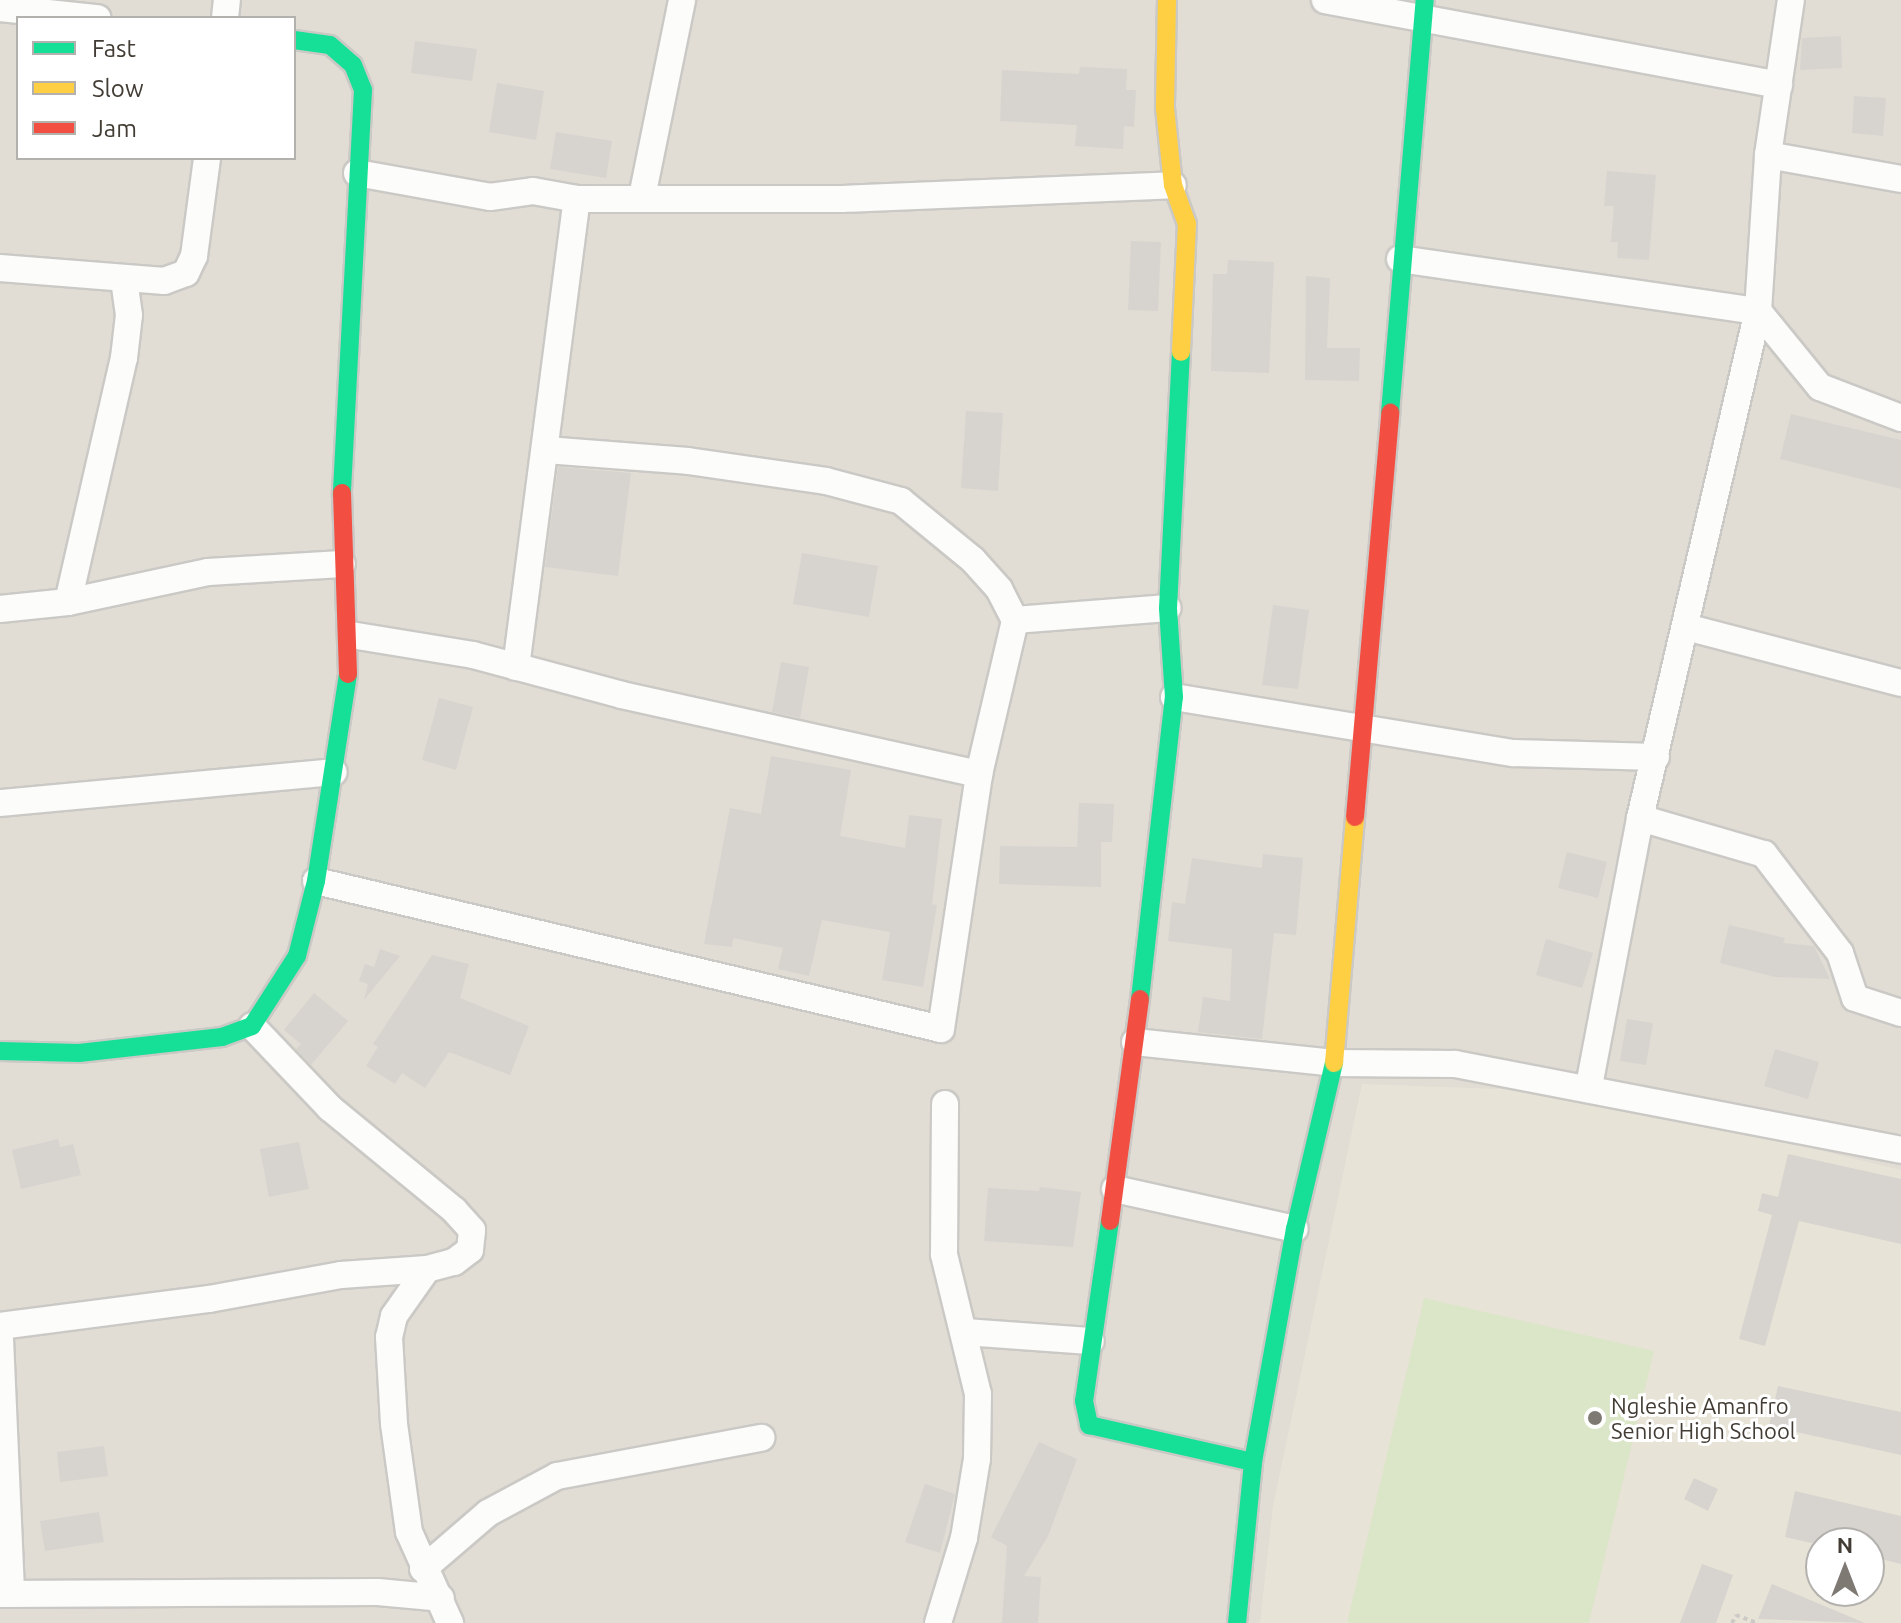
<!DOCTYPE html>
<html>
<head>
<meta charset="utf-8">
<style>
	body { margin:0 }
	#map { position:relative; width:1901px; height:1623px; overflow:hidden; background:#edebe7; font-family:Ubuntu,sans-serif }
	div>[style] { position:absolute }
	[style*='--x'] { left:calc(var(--x)*1px); top:calc(var(--y)*1px); width:calc(var(--w)*1px); rotate:calc(var(--a)*1deg) }
	.residential>* { inset:0; background:#e1ddd4 }
	.education>* { inset:0; background:#e8e3d7 }
	.green>* { inset:0; background:#dbe6c8 }
	.building>* { inset:0; background:#d7d4cf }
	.path>* { height:4px; margin-top:-2px; transform-origin:0; background:repeating-linear-gradient(90deg,#cccac6 0 4px,transparent 0 8px) }
	.roads { filter:drop-shadow(2px 0 #cbc9c5) drop-shadow(-2px 0 #cbc9c5) drop-shadow(0 2px #cbc9c5) drop-shadow(0 -2px #cbc9c5) }
	.street>* { height:26px; margin:-13px; padding:0 13px; transform-origin:13px; border-radius:13px; background:#fcfcfb }
	.fast>* { height:18px; margin:-9px; padding:0 9px; transform-origin:9px; border-radius:9px; background:#16e098 }
	.slow>* { height:18px; margin:-9px; padding:0 9px; transform-origin:9px; border-radius:9px; background:#ffcf43 }
	.jam>* { height:18px; margin:-9px; padding:0 9px; transform-origin:9px; border-radius:9px; background:#f24e42 }
	.dots>* { width:22px; height:22px; translate:-50% -50%; box-sizing:border-box; border:4px solid #fff; border-radius:50% }
	span { translate:-50% -50%; white-space:nowrap; text-align:center; line-height:1.15; -webkit-text-stroke:6px #fff; paint-order:stroke }
	.poi-label { font-size:22px; color:#423c34 }
	.left { translate:0 -50%; text-align:left }
	.legend { position:absolute; left:16px; top:16px; width:280px; height:144px; box-sizing:border-box; background:#fff; border:2px solid #b3b1ae; margin:0; padding:10px 14px; list-style:none; font-size:24px; color:#423c34 }
	.legend li { display:flex; align-items:center; gap:16px; height:40px }
	.legend b { width:40px; border:2px solid #b3b1ae }
	.north { position:absolute; left:1805px; top:1527px; width:80px; height:80px; box-sizing:border-box; background:#fff; border:2px solid #b3b1ae; border-radius:50%; rotate:0deg; font-size:22px; font-weight:700; line-height:32px; text-align:center; color:#423c34 }
	.north::after { content:''; display:block; margin:auto; width:28px; height:36px; background:#7e7973; clip-path:polygon(50% 0,100% 100%,50% 72%,0 100%) }
</style>
</head>
<body>
<div id="map">
	<div class="residential">
		<i style="clip-path:polygon(evenodd,0 0,1901px 0,1901px 1623px,0 1623px,0 0,18px 18px,294px 18px,294px 158px,18px 158px,18px 18px,0 0,1821px 1543px,1869px 1543px,1869px 1591px,1821px 1591px,1821px 1543px)"></i>
	</div>
	<div class="education">
		<i style="clip-path:polygon(evenodd,1362px 1084px,1579px 1092px,1901px 1170px,1901px 1623px,1260px 1623px,1273px 1506px,1362px 1084px,1821px 1543px,1869px 1543px,1869px 1591px,1821px 1591px,1821px 1543px)"></i>
	</div>
	<div class="green">
		<i style="clip-path:polygon(1424px 1298px,1654px 1351px,1589px 1623px,1347px 1623px)"></i>
	</div>
	<div class="building">
		<i style="clip-path:polygon(1841px 36px,1842px 68px,1800px 70px,1802px 38px)"></i>
		<i style="clip-path:polygon(415px 41px,477px 49px,472px 81px,411px 73px)"></i>
		<i style="clip-path:polygon(1080px 67px,1127px 69px,1126px 90px,1136px 90px,1134px 127px,1124px 126px,1123px 149px,1075px 146px,1077px 125px,1000px 121px,1002px 70px,1079px 74px)"></i>
		<i style="clip-path:polygon(497px 83px,544px 91px,536px 140px,489px 132px)"></i>
		<i style="clip-path:polygon(1854px 96px,1886px 98px,1883px 136px,1852px 133px)"></i>
		<i style="clip-path:polygon(556px 132px,612px 141px,606px 178px,550px 169px)"></i>
		<i style="clip-path:polygon(1607px 171px,1656px 175px,1649px 260px,1617px 258px,1618px 242px,1611px 242px,1614px 206px,1604px 206px)"></i>
		<i style="clip-path:polygon(1131px 241px,1161px 242px,1158px 311px,1128px 310px)"></i>
		<i style="clip-path:polygon(1228px 260px,1274px 262px,1269px 373px,1211px 371px,1213px 274px,1227px 274px)"></i>
		<i style="clip-path:polygon(1306px 276px,1330px 278px,1327px 348px,1360px 348px,1359px 381px,1305px 380px)"></i>
		<i style="clip-path:polygon(966px 411px,1003px 413px,998px 491px,961px 488px)"></i>
		<i style="clip-path:polygon(1791px 414px,1901px 440px,1901px 489px,1780px 459px)"></i>
		<i style="clip-path:polygon(558px 467px,631px 473px,618px 576px,545px 567px)"></i>
		<i style="clip-path:polygon(802px 553px,878px 566px,869px 617px,793px 604px)"></i>
		<i style="clip-path:polygon(1273px 605px,1309px 610px,1298px 689px,1262px 685px)"></i>
		<i style="clip-path:polygon(781px 662px,809px 667px,800px 718px,772px 712px)"></i>
		<i style="clip-path:polygon(439px 698px,473px 707px,456px 770px,422px 760px)"></i>
		<i style="clip-path:polygon(771px 756px,851px 770px,840px 836px,905px 848px,909px 815px,942px 819px,932px 904px,937px 905px,923px 987px,882px 980px,890px 932px,822px 920px,809px 976px,778px 969px,783px 948px,733px 938px,732px 947px,704px 944px,730px 808px,761px 814px)"></i>
		<i style="clip-path:polygon(1079px 803px,1114px 804px,1112px 842px,1101px 842px,1101px 887px,999px 884px,1000px 846px,1077px 847px)"></i>
		<i style="clip-path:polygon(1567px 852px,1607px 862px,1598px 898px,1558px 888px)"></i>
		<i style="clip-path:polygon(1263px 854px,1303px 858px,1296px 935px,1274px 933px,1262px 1039px,1198px 1032px,1203px 997px,1230px 1001px,1232px 949px,1168px 941px,1172px 902px,1185px 904px,1192px 858px,1262px 868px)"></i>
		<i style="clip-path:polygon(1729px 925px,1785px 938px,1783px 943px,1814px 946px,1830px 979px,1775px 977px,1720px 963px)"></i>
		<i style="clip-path:polygon(1546px 939px,1593px 953px,1582px 988px,1536px 975px)"></i>
		<i style="clip-path:polygon(380px 949px,400px 956px,364px 1000px,368px 984px,359px 981px,365px 964px,374px 967px)"></i>
		<i style="clip-path:polygon(432px 955px,469px 964px,460px 998px,529px 1026px,510px 1075px,449px 1052px,425px 1088px,402px 1073px,395px 1084px,366px 1066px,378px 1047px,373px 1044px)"></i>
		<i style="clip-path:polygon(314px 993px,348px 1021px,311px 1065px,296px 1049px,301px 1044px,284px 1030px)"></i>
		<i style="clip-path:polygon(1627px 1019px,1653px 1023px,1646px 1065px,1620px 1061px)"></i>
		<i style="clip-path:polygon(1775px 1049px,1819px 1062px,1808px 1099px,1764px 1086px)"></i>
		<i style="clip-path:polygon(58px 1139px,60px 1147px,73px 1144px,81px 1175px,21px 1189px,12px 1150px)"></i>
		<i style="clip-path:polygon(299px 1142px,309px 1189px,269px 1197px,260px 1149px)"></i>
		<i style="clip-path:polygon(1788px 1154px,1901px 1179px,1901px 1244px,1799px 1221px,1765px 1346px,1739px 1339px,1772px 1215px,1758px 1211px,1762px 1193px,1778px 1197px)"></i>
		<i style="clip-path:polygon(1040px 1187px,1081px 1192px,1073px 1247px,984px 1241px,988px 1188px,1039px 1191px)"></i>
		<i style="clip-path:polygon(1778px 1386px,1901px 1412px,1901px 1455px,1769px 1426px)"></i>
		<i style="clip-path:polygon(1039px 1442px,1077px 1459px,1048px 1536px,1024px 1576px,1041px 1577px,1038px 1623px,1002px 1623px,1007px 1546px,991px 1537px)"></i>
		<i style="clip-path:polygon(104px 1446px,108px 1476px,60px 1482px,57px 1452px)"></i>
		<i style="clip-path:polygon(1694px 1478px,1718px 1489px,1708px 1511px,1684px 1499px)"></i>
		<i style="clip-path:polygon(925px 1484px,955px 1494px,940px 1553px,905px 1542px)"></i>
		<i style="clip-path:polygon(1795px 1491px,1901px 1516px,1901px 1564px,1869px 1556px,1869px 1543px,1811px 1543px,1785px 1537px)"></i>
		<i style="clip-path:polygon(99px 1512px,104px 1542px,45px 1551px,40px 1521px)"></i>
		<i style="clip-path:polygon(1702px 1564px,1733px 1575px,1716px 1623px,1680px 1623px)"></i>
		<i style="clip-path:polygon(1772px 1584px,1865px 1623px,1758px 1619px)"></i>
	</div>
	<div class="path">
		<i style="--x:1732;--y:1623;--w:9;--a:-63"></i>
		<i style="--x:1736;--y:1615;--w:22;--a:21"></i>
	</div>
	<div class="roads">
		<div class="street">
			<i style="--x:1325;--y:0;--w:462;--a:10.6"></i>
			<i style="--x:0;--y:8;--w:98;--a:5.9"></i>
			<i style="--x:225;--y:18;--w:18;--a:-84"></i>
			<i style="--x:1768;--y:155;--w:135;--a:10.2"></i>
			<i style="--x:357;--y:173;--w:135;--a:10.2"></i>
			<i style="--x:490;--y:197;--w:43;--a:-7.9"></i>
			<i style="--x:533;--y:191;--w:45;--a:10.3"></i>
			<i style="--x:577;--y:199;--w:265;--a:0"></i>
			<i style="--x:842;--y:199;--w:331;--a:-2.4"></i>
			<i style="--x:642;--y:197;--w:201;--a:-78.5"></i>
			<i style="--x:1400;--y:259;--w:362;--a:8.3"></i>
			<i style="--x:1758;--y:311;--w:98;--a:50.8"></i>
			<i style="--x:1820;--y:387;--w:87;--a:20.9"></i>
			<i style="--x:0;--y:268;--w:165;--a:4.5"></i>
			<i style="--x:164;--y:281;--w:23;--a:-20"></i>
			<i style="--x:186;--y:273;--w:19;--a:-65"></i>
			<i style="--x:194;--y:256;--w:99;--a:-82.4"></i>
			<i style="--x:546;--y:450;--w:142;--a:4.4"></i>
			<i style="--x:688;--y:461;--w:139;--a:8.2"></i>
			<i style="--x:826;--y:481;--w:78;--a:14.9"></i>
			<i style="--x:901;--y:501;--w:93;--a:39.3"></i>
			<i style="--x:973;--y:560;--w:39;--a:48"></i>
			<i style="--x:999;--y:589;--w:35;--a:63"></i>
			<i style="--x:68;--y:602;--w:250;--a:-77.1"></i>
			<i style="--x:124;--y:358;--w:43;--a:-83.4"></i>
			<i style="--x:129;--y:315;--w:36;--a:-98"></i>
			<i style="--x:0;--y:609;--w:68;--a:-5.9"></i>
			<i style="--x:68;--y:602;--w:143;--a:-12.1"></i>
			<i style="--x:208;--y:572;--w:134;--a:-3.4"></i>
			<i style="--x:1686;--y:627;--w:222;--a:14.6"></i>
			<i style="--x:351;--y:635;--w:124;--a:9.3"></i>
			<i style="--x:473;--y:655;--w:154;--a:15"></i>
			<i style="--x:622;--y:695;--w:366;--a:12.5"></i>
			<i style="--x:516;--y:667;--w:472;--a:-82.6"></i>
			<i style="--x:1174;--y:697;--w:345;--a:9.4"></i>
			<i style="--x:1514;--y:753;--w:142;--a:1.6"></i>
			<i style="--x:0;--y:803;--w:335;--a:-5.3"></i>
			<i style="--x:1640;--y:818;--w:129;--a:16.2"></i>
			<i style="--x:1764;--y:854;--w:125;--a:52.5"></i>
			<i style="--x:1840;--y:953;--w:47;--a:71.6"></i>
			<i style="--x:1855;--y:998;--w:48;--a:18.1"></i>
			<i style="--x:316;--y:881;--w:642;--a:13.32"></i>
			<i style="--x:941;--y:1029;--w:258;--a:-81.5"></i>
			<i style="--x:979;--y:774;--w:158;--a:-76.8"></i>
			<i style="--x:1015;--y:620;--w:153;--a:-4.5"></i>
			<i style="--x:1135;--y:1042;--w:200;--a:6"></i>
			<i style="--x:1334;--y:1063;--w:121;--a:0.5"></i>
			<i style="--x:1455;--y:1064;--w:454;--a:10.9"></i>
			<i style="--x:1589;--y:1086;--w:273;--a:-79.2"></i>
			<i style="--x:1640;--y:818;--w:521;--a:-76.9"></i>
			<i style="--x:1758;--y:311;--w:156;--a:-86.3"></i>
			<i style="--x:1768;--y:155;--w:157;--a:-81.6"></i>
			<i style="--x:1115;--y:1189;--w:184;--a:12.5"></i>
			<i style="--x:427;--y:1269;--w:57;--a:125.1"></i>
			<i style="--x:394;--y:1316;--w:22;--a:103"></i>
			<i style="--x:389;--y:1337;--w:87;--a:86.7"></i>
			<i style="--x:394;--y:1424;--w:109;--a:82.1"></i>
			<i style="--x:409;--y:1532;--w:100;--a:65.7"></i>
			<i style="--x:0;--y:1326;--w:211;--a:-7.4"></i>
			<i style="--x:209;--y:1299;--w:134;--a:-10.3"></i>
			<i style="--x:341;--y:1275;--w:86;--a:-4"></i>
			<i style="--x:427;--y:1269;--w:28;--a:-15"></i>
			<i style="--x:454;--y:1262;--w:20;--a:-37"></i>
			<i style="--x:470;--y:1250;--w:20;--a:-84"></i>
			<i style="--x:472;--y:1230;--w:27;--a:-132"></i>
			<i style="--x:454;--y:1210;--w:161;--a:-140.6"></i>
			<i style="--x:330;--y:1108;--w:113;--a:-133.6"></i>
			<i style="--x:964;--y:1332;--w:127;--a:4.1"></i>
			<i style="--x:0;--y:1339;--w:253;--a:87.5"></i>
			<i style="--x:423;--y:1569;--w:86;--a:-40.7"></i>
			<i style="--x:488;--y:1513;--w:78;--a:-28.2"></i>
			<i style="--x:557;--y:1476;--w:208;--a:-10.6"></i>
			<i style="--x:0;--y:1594;--w:378;--a:-0.3"></i>
			<i style="--x:378;--y:1592;--w:63;--a:5.4"></i>
			<i style="--x:938;--y:1623;--w:89;--a:-73"></i>
			<i style="--x:964;--y:1538;--w:80;--a:-80.7"></i>
			<i style="--x:977;--y:1459;--w:65;--a:-89.1"></i>
			<i style="--x:978;--y:1394;--w:144;--a:-103.7"></i>
			<i style="--x:944;--y:1254;--w:150;--a:-89.6"></i>
		</div>
		<div class="fast">
			<i style="--x:294;--y:40;--w:36;--a:8"></i>
			<i style="--x:330;--y:45;--w:30;--a:41"></i>
			<i style="--x:353;--y:65;--w:27;--a:68"></i>
			<i style="--x:363;--y:90;--w:404;--a:93"></i>
			<i style="--x:1390;--y:413;--w:414;--a:-85.2"></i>
			<i style="--x:1140;--y:999;--w:304;--a:-83.6"></i>
			<i style="--x:1174;--y:697;--w:89;--a:-93.9"></i>
			<i style="--x:1168;--y:608;--w:256;--a:-87.1"></i>
			<i style="--x:0;--y:1051;--w:79;--a:1.5"></i>
			<i style="--x:79;--y:1053;--w:144;--a:-6.4"></i>
			<i style="--x:222;--y:1037;--w:32;--a:-20"></i>
			<i style="--x:252;--y:1026;--w:83;--a:-57.3"></i>
			<i style="--x:297;--y:956;--w:77;--a:-75.8"></i>
			<i style="--x:316;--y:881;--w:209;--a:-81.2"></i>
			<i style="--x:1110;--y:1221;--w:182;--a:98.2"></i>
			<i style="--x:1084;--y:1401;--w:25;--a:78"></i>
			<i style="--x:1089;--y:1425;--w:168;--a:12.7"></i>
			<i style="--x:1237;--y:1623;--w:162;--a:-84.3"></i>
			<i style="--x:1253;--y:1462;--w:237;--a:-79.8"></i>
			<i style="--x:1295;--y:1229;--w:171;--a:-76.8"></i>
		</div>
		<div class="slow">
			<i style="--x:1167;--y:0;--w:108;--a:91.1"></i>
			<i style="--x:1165;--y:108;--w:77;--a:84.1"></i>
			<i style="--x:1173;--y:185;--w:41;--a:70.3"></i>
			<i style="--x:1187;--y:224;--w:128;--a:92.7"></i>
			<i style="--x:1334;--y:1063;--w:247;--a:-85.1"></i>
		</div>
		<div class="jam">
			<i style="--x:342;--y:493;--w:181;--a:88.1"></i>
			<i style="--x:1355;--y:817;--w:406;--a:-85"></i>
			<i style="--x:1110;--y:1221;--w:224;--a:-82.3"></i>
		</div>
	</div>
	<div class="dots">
		<i style="left:1595px;top:1418px;background:#7e7973"></i>
	</div>
	<div class="poi-label">
		<span class="left" style="left:1611px;top:1418px">Ngleshie Amanfro<br>Senior High School</span>
	</div>
	<ul class="legend">
	<li><b style="height:10px;background:#16e098"></b>Fast</li>
	<li><b style="height:10px;background:#ffcf43"></b>Slow</li>
	<li><b style="height:10px;background:#f24e42"></b>Jam</li>
	</ul>
	<div class="north">N</div>
</div>
</body>
</html>
